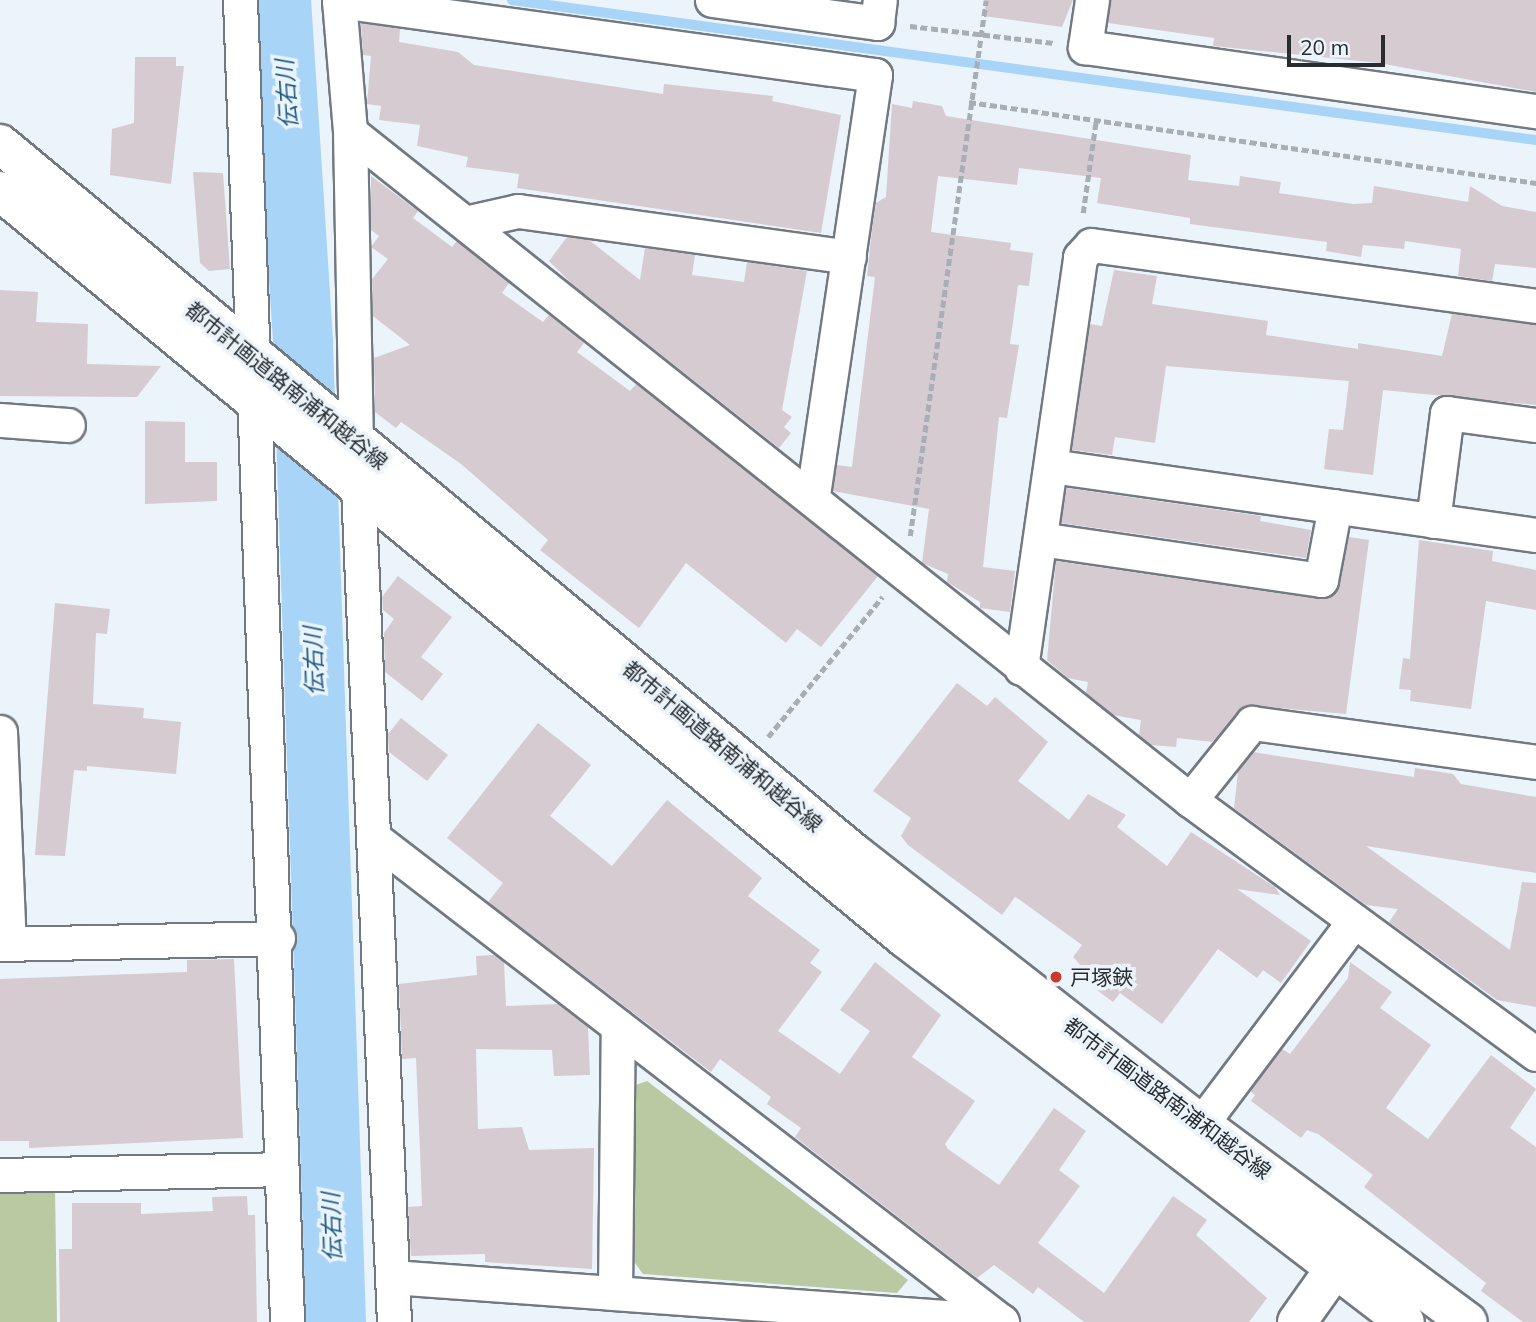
<!DOCTYPE html>
<html>
<head>
<meta charset="utf-8">
<style>
	body { margin:0 }
	#map { position:relative; width:1536px; height:1322px; overflow:hidden; background:#ebf3fb; font-family:Mulish,"Noto Sans JP",sans-serif }
	div>[style] { position:absolute }
	[style*='--x'] { left:calc(var(--x)*1px); top:calc(var(--y)*1px); width:calc(var(--w)*1px); rotate:calc(var(--a)*1deg) }
	.green>* { inset:0; background:#b9c9a1 }
	.stream>* { height:10px; margin:-5px; padding:0 5px; transform-origin:5px; border-radius:5px; background:#a8d4f7 }
	.river>* { height:60px; margin:-30px; padding:0 30px; transform-origin:30px; border-radius:30px; background:#a8d4f7 }
	.building>* { inset:0; background:#d6cbd1 }
	.path>* { height:4.5px; margin-top:-2.25px; transform-origin:0; background:repeating-linear-gradient(90deg,#a8aeb5 0 7px,transparent 0 10.5px) }
	.roads { filter:drop-shadow(2px 0 #727980) drop-shadow(-2px 0 #727980) drop-shadow(0 2px #727980) drop-shadow(0 -2px #727980) }
	.street>* { height:33px; margin:-16.5px; padding:0 16.5px; transform-origin:16.5px; border-radius:16.5px; background:#fff }
	.secondary>* { height:38px; margin:-19px; padding:0 19px; transform-origin:19px; border-radius:19px; background:#fff }
	.dots>* { width:19px; height:19px; translate:-50% -50%; box-sizing:border-box; border:4px solid #ebf3fb; border-radius:50% }
	span { translate:-50% -50%; white-space:nowrap; text-align:center; line-height:1.15; -webkit-text-stroke:7px #ebf3fb; paint-order:stroke }
	.street-label { font-size:21px; color:#282c2f }
	.poi-label { font-size:21px; color:#282c2f }
	.left { translate:0 -50%; text-align:left }
	.water-label { font-size:23px; color:#1d5a84; font-style:italic }
	.scale { position:absolute; left:1287px; top:35px; width:98px; height:32px; box-sizing:border-box; border:4px solid #282c2f; border-top:0; padding-left:9px; font-size:21px; line-height:24px; white-space:nowrap; color:#282c2f; -webkit-text-stroke:5px #ebf3fb; paint-order:stroke }
</style>
</head>
<body>
<div id="map">
	<div class="green">
		<i style="clip-path:polygon(647px 1081px,908px 1280px,897px 1293px,643px 1274px,635px 1263px,630px 1087px)"></i>
		<i style="clip-path:polygon(55px 1187px,57px 1322px,0 1322px,0 1189px)"></i>
	</div>
	<div class="stream">
		<i style="--x:512;--y:0;--w:1034;--a:7.79"></i>
	</div>
	<div class="river">
		<i style="--x:281;--y:0;--w:344;--a:86.3"></i>
		<i style="--x:303;--y:343;--w:980;--a:88.07"></i>
	</div>
	<div class="building">
		<i style="clip-path:polygon(986px 0,1073px 0,1062px 27px,984px 16px)"></i>
		<i style="clip-path:polygon(1111px 0,1536px 0,1536px 92px,1379px 63px,1213px 46px,1214px 38px,1108px 23px)"></i>
		<i style="clip-path:polygon(361px 23px,400px 29px,399px 42px,458px 52px,474px 65px,663px 94px,664px 84px,773px 96px,772px 101px,841px 115px,821px 233px,517px 188px,519px 174px,466px 167px,468px 157px,417px 146px,420px 125px,379px 120px,381px 106px,367px 104px,371px 56px,363px 55px)"></i>
		<i style="clip-path:polygon(135px 57px,176px 57px,176px 66px,184px 66px,171px 184px,110px 175px,112px 129px,134px 123px)"></i>
		<i style="clip-path:polygon(913px 101px,942px 106px,946px 116px,1191px 155px,1188px 180px,1239px 186px,1240px 176px,1281px 182px,1279px 193px,1353px 204px,1372px 203px,1374px 186px,1468px 202px,1470px 186px,1502px 206px,1536px 212px,1536px 268px,1495px 264px,1492px 281px,1458px 276px,1461px 249px,1405px 241px,1404px 249px,1363px 245px,1361px 257px,1326px 251px,1327px 242px,1190px 224px,1190px 218px,1097px 203px,1101px 178px,1019px 168px,1017px 185px,938px 176px,931px 232px,1011px 243px,1010px 250px,1033px 253px,1029px 286px,1018px 285px,1010px 344px,1019px 345px,1007px 418px,999px 417px,983px 567px,1015px 571px,1010px 612px,980px 608px,980px 602px,947px 582px,948px 574px,922px 563px,929px 509px,833px 491px,837px 465px,852px 467px,875px 277px,867px 276px,872px 230px,876px 203px,886px 197px,892px 104px,912px 108px)"></i>
		<i style="clip-path:polygon(193px 172px,223px 173px,230px 269px,209px 271px,200px 263px)"></i>
		<i style="clip-path:polygon(371px 176px,418px 211px,413px 218px,452px 247px,457px 241px,509px 283px,502px 293px,543px 322px,549px 315px,584px 343px,577px 352px,630px 391px,636px 384px,878px 576px,821px 647px,797px 629px,786px 643px,686px 563px,639px 628px,540px 550px,548px 540px,461px 464px,401px 422px,396px 428px,375px 412px,374px 358px,410px 345px,373px 316px,372px 279px,388px 259px,371px 247px,379px 236px,371px 230px)"></i>
		<i style="clip-path:polygon(567px 237px,589px 240px,640px 280px,645px 248px,695px 255px,692px 275px,744px 282px,747px 262px,807px 271px,782px 410px,792px 417px,784px 427px,791px 433px,779px 448px,572px 284px,549px 261px)"></i>
		<i style="clip-path:polygon(1114px 270px,1157px 276px,1152px 304px,1268px 321px,1266px 335px,1358px 349px,1358px 343px,1442px 356px,1452px 314px,1536px 325px,1536px 405px,1383px 390px,1373px 475px,1324px 469px,1329px 429px,1343px 430px,1349px 381px,1166px 366px,1155px 443px,1115px 437px,1112px 455px,1072px 450px,1090px 324px,1102px 326px)"></i>
		<i style="clip-path:polygon(0 290px,38px 292px,36px 322px,88px 324px,87px 364px,161px 366px,137px 397px,0 396px)"></i>
		<i style="clip-path:polygon(145px 421px,185px 422px,185px 462px,217px 462px,217px 501px,145px 504px)"></i>
		<i style="clip-path:polygon(1067px 488px,1261px 516px,1260px 521px,1311px 530px,1306px 558px,1061px 523px)"></i>
		<i style="clip-path:polygon(1349px 537px,1369px 540px,1346px 714px,1246px 705px,1212px 742px,1177px 738px,1176px 747px,1151px 745px,1139px 735px,1141px 720px,1113px 715px,1086px 693px,1088px 682px,1068px 678px,1047px 660px,1056px 561px,1319px 599px,1336px 592px)"></i>
		<i style="clip-path:polygon(1419px 540px,1493px 551px,1492px 561px,1536px 570px,1536px 610px,1486px 601px,1471px 709px,1410px 701px,1411px 690px,1399px 689px,1403px 658px,1410px 659px)"></i>
		<i style="clip-path:polygon(398px 576px,452px 617px,421px 657px,443px 674px,422px 701px,385px 672px,384px 633px,394px 619px,383px 610px,382px 597px)"></i>
		<i style="clip-path:polygon(55px 603px,110px 609px,107px 634px,96px 633px,93px 704px,144px 708px,143px 718px,181px 722px,176px 774px,87px 766px,87px 771px,74px 770px,65px 856px,35px 855px)"></i>
		<i style="clip-path:polygon(957px 683px,987px 706px,995px 697px,1048px 742px,1018px 781px,1069px 820px,1088px 794px,1126px 815px,1117px 827px,1167px 866px,1191px 832px,1275px 887px,1280px 895px,1237px 889px,1311px 941px,1281px 983px,1263px 970px,1257px 978px,1218px 949px,1162px 1024px,1120px 993px,1113px 1002px,1094px 988px,1097px 983px,1073px 957px,1082px 945px,1020px 900px,1015px 897px,1002px 915px,908px 845px,901px 836px,911px 818px,873px 791px)"></i>
		<i style="clip-path:polygon(401px 718px,448px 755px,427px 781px,389px 752px,388px 734px)"></i>
		<i style="clip-path:polygon(538px 723px,591px 765px,550px 816px,612px 866px,667px 800px,762px 878px,748px 896px,820px 950px,810px 963px,822px 972px,778px 1031px,840px 1074px,870px 1031px,840px 1010px,875px 962px,941px 1015px,912px 1057px,975px 1101px,945px 1144px,948px 1149px,999px 1185px,1054px 1108px,1086px 1131px,1059px 1170px,1080px 1186px,1038px 1243px,1104px 1293px,1173px 1196px,1207px 1220px,1196px 1235px,1267px 1298px,1249px 1322px,1084px 1322px,1038px 1287px,1033px 1294px,994px 1265px,977px 1278px,795px 1137px,801px 1128px,767px 1104px,771px 1097px,720px 1059px,711px 1072px,488px 902px,503px 883px,447px 838px)"></i>
		<i style="clip-path:polygon(1253px 752px,1414px 777px,1415px 768px,1453px 774px,1461px 784px,1536px 797px,1536px 873px,1366px 846px,1510px 950px,1522px 882px,1536px 883px,1536px 1007px,1497px 1000px,1389px 922px,1398px 909px,1366px 905px,1234px 808px,1238px 772px)"></i>
		<i style="clip-path:polygon(494px 955px,504px 962px,506px 1006px,558px 1004px,588px 1027px,590px 1075px,554px 1076px,552px 1050px,476px 1049px,478px 1129px,522px 1127px,529px 1150px,594px 1148px,592px 1269px,485px 1262px,485px 1254px,411px 1256px,408px 1207px,422px 1206px,420px 1151px,416px 1058px,402px 1059px,399px 984px,477px 975px,476px 956px)"></i>
		<i style="clip-path:polygon(234px 959px,243px 1138px,29px 1148px,29px 1141px,0 1141px,0 979px,187px 972px,187px 960px)"></i>
		<i style="clip-path:polygon(1350px 962px,1392px 992px,1380px 1008px,1431px 1045px,1386px 1108px,1428px 1139px,1491px 1055px,1536px 1089px,1510px 1128px,1536px 1147px,1536px 1322px,1523px 1322px,1481px 1291px,1486px 1283px,1364px 1187px,1373px 1175px,1318px 1134px,1307px 1130px,1301px 1138px,1251px 1101px,1255px 1095px,1250px 1091px,1282px 1049px,1290px 1054px,1348px 978px)"></i>
		<i style="clip-path:polygon(247px 1196px,248px 1215px,255px 1215px,257px 1322px,60px 1322px,59px 1249px,72px 1249px,72px 1203px,141px 1203px,141px 1214px,213px 1211px,212px 1197px)"></i>
	</div>
	<div class="path">
		<i style="--x:910;--y:26;--w:145;--a:6.7"></i>
		<i style="--x:969;--y:102;--w:573;--a:8.13"></i>
		<i style="--x:1083;--y:213;--w:94;--a:-82"></i>
		<i style="--x:910;--y:536;--w:541;--a:-81.93"></i>
		<i style="--x:768;--y:737;--w:181;--a:-50.8"></i>
	</div>
	<div class="roads">
		<div class="street">
			<i style="--x:240;--y:0;--w:1323;--a:87.96"></i>
			<i style="--x:339;--y:0;--w:132;--a:85.2"></i>
			<i style="--x:350;--y:132;--w:309;--a:88.9"></i>
			<i style="--x:356;--y:441;--w:882;--a:87.53"></i>
			<i style="--x:712;--y:0;--w:167;--a:7.9"></i>
			<i style="--x:877;--y:23;--w:23;--a:-83"></i>
			<i style="--x:1092;--y:0;--w:48;--a:98.5"></i>
			<i style="--x:1085;--y:47;--w:456;--a:8.1"></i>
			<i style="--x:339;--y:1;--w:541;--a:7.86"></i>
			<i style="--x:875;--y:75;--w:425;--a:98.4"></i>
			<i style="--x:350;--y:132;--w:1073;--a:38.49"></i>
			<i style="--x:1190;--y:800;--w:429;--a:36.3"></i>
			<i style="--x:469;--y:222;--w:50;--a:-12.7"></i>
			<i style="--x:518;--y:211;--w:334;--a:7.9"></i>
			<i style="--x:0;--y:420;--w:68;--a:4.2"></i>
			<i style="--x:1051;--y:466;--w:490;--a:8.1"></i>
			<i style="--x:1433;--y:521;--w:109;--a:-82.6"></i>
			<i style="--x:1447;--y:413;--w:90;--a:7.7"></i>
			<i style="--x:1040;--y:539;--w:284;--a:8.3"></i>
			<i style="--x:1321;--y:580;--w:75;--a:-79.3"></i>
			<i style="--x:1021;--y:668;--w:415;--a:-81.8"></i>
			<i style="--x:1080;--y:257;--w:16;--a:-47"></i>
			<i style="--x:1091;--y:245;--w:449;--a:7.8"></i>
			<i style="--x:0;--y:732;--w:212;--a:87.6"></i>
			<i style="--x:1190;--y:800;--w:99;--a:-51.2"></i>
			<i style="--x:1252;--y:723;--w:287;--a:7.8"></i>
			<i style="--x:374;--y:838;--w:793;--a:37.62"></i>
			<i style="--x:0;--y:944;--w:278;--a:-1.2"></i>
			<i style="--x:1201;--y:1124;--w:254;--a:-53"></i>
			<i style="--x:0;--y:1175;--w:281;--a:-1.2"></i>
			<i style="--x:392;--y:1277;--w:611;--a:4.13"></i>
			<i style="--x:615;--y:1293;--w:267;--a:-89.4"></i>
		</div>
		<div class="secondary">
			<i style="--x:0;--y:144;--w:1111;--a:39.71"></i>
			<i style="--x:855;--y:854;--w:439;--a:38"></i>
			<i style="--x:1201;--y:1124;--w:332;--a:36.6"></i>
			<i style="--x:0;--y:191;--w:1173;--a:39.54"></i>
			<i style="--x:905;--y:938;--w:630;--a:37.52"></i>
			<i style="--x:1297;--y:1322;--w:88;--a:-54.7"></i>
		</div>
	</div>
	<div class="dots">
		<i style="left:1056px;top:977px;background:#c83b2c"></i>
	</div>
	<div class="street-label">
		<span style="left:287px;top:385px;rotate:39deg">都市計画道路南浦和越谷線</span>
		<span style="left:723px;top:746px;rotate:40deg">都市計画道路南浦和越谷線</span>
		<span style="left:1168px;top:1098px;rotate:37deg">都市計画道路南浦和越谷線</span>
	</div>
	<div class="poi-label">
		<span class="left" style="left:1070px;top:977px">戸塚鋏</span>
	</div>
	<div class="water-label">
		<span style="left:287px;top:94px;rotate:-94deg">伝右川</span>
		<span style="left:314px;top:661px;rotate:-92deg">伝右川</span>
		<span style="left:332px;top:1227px;rotate:-92deg">伝右川</span>
	</div>
	<div class="scale">20 m</div>
</div>
</body>
</html>
